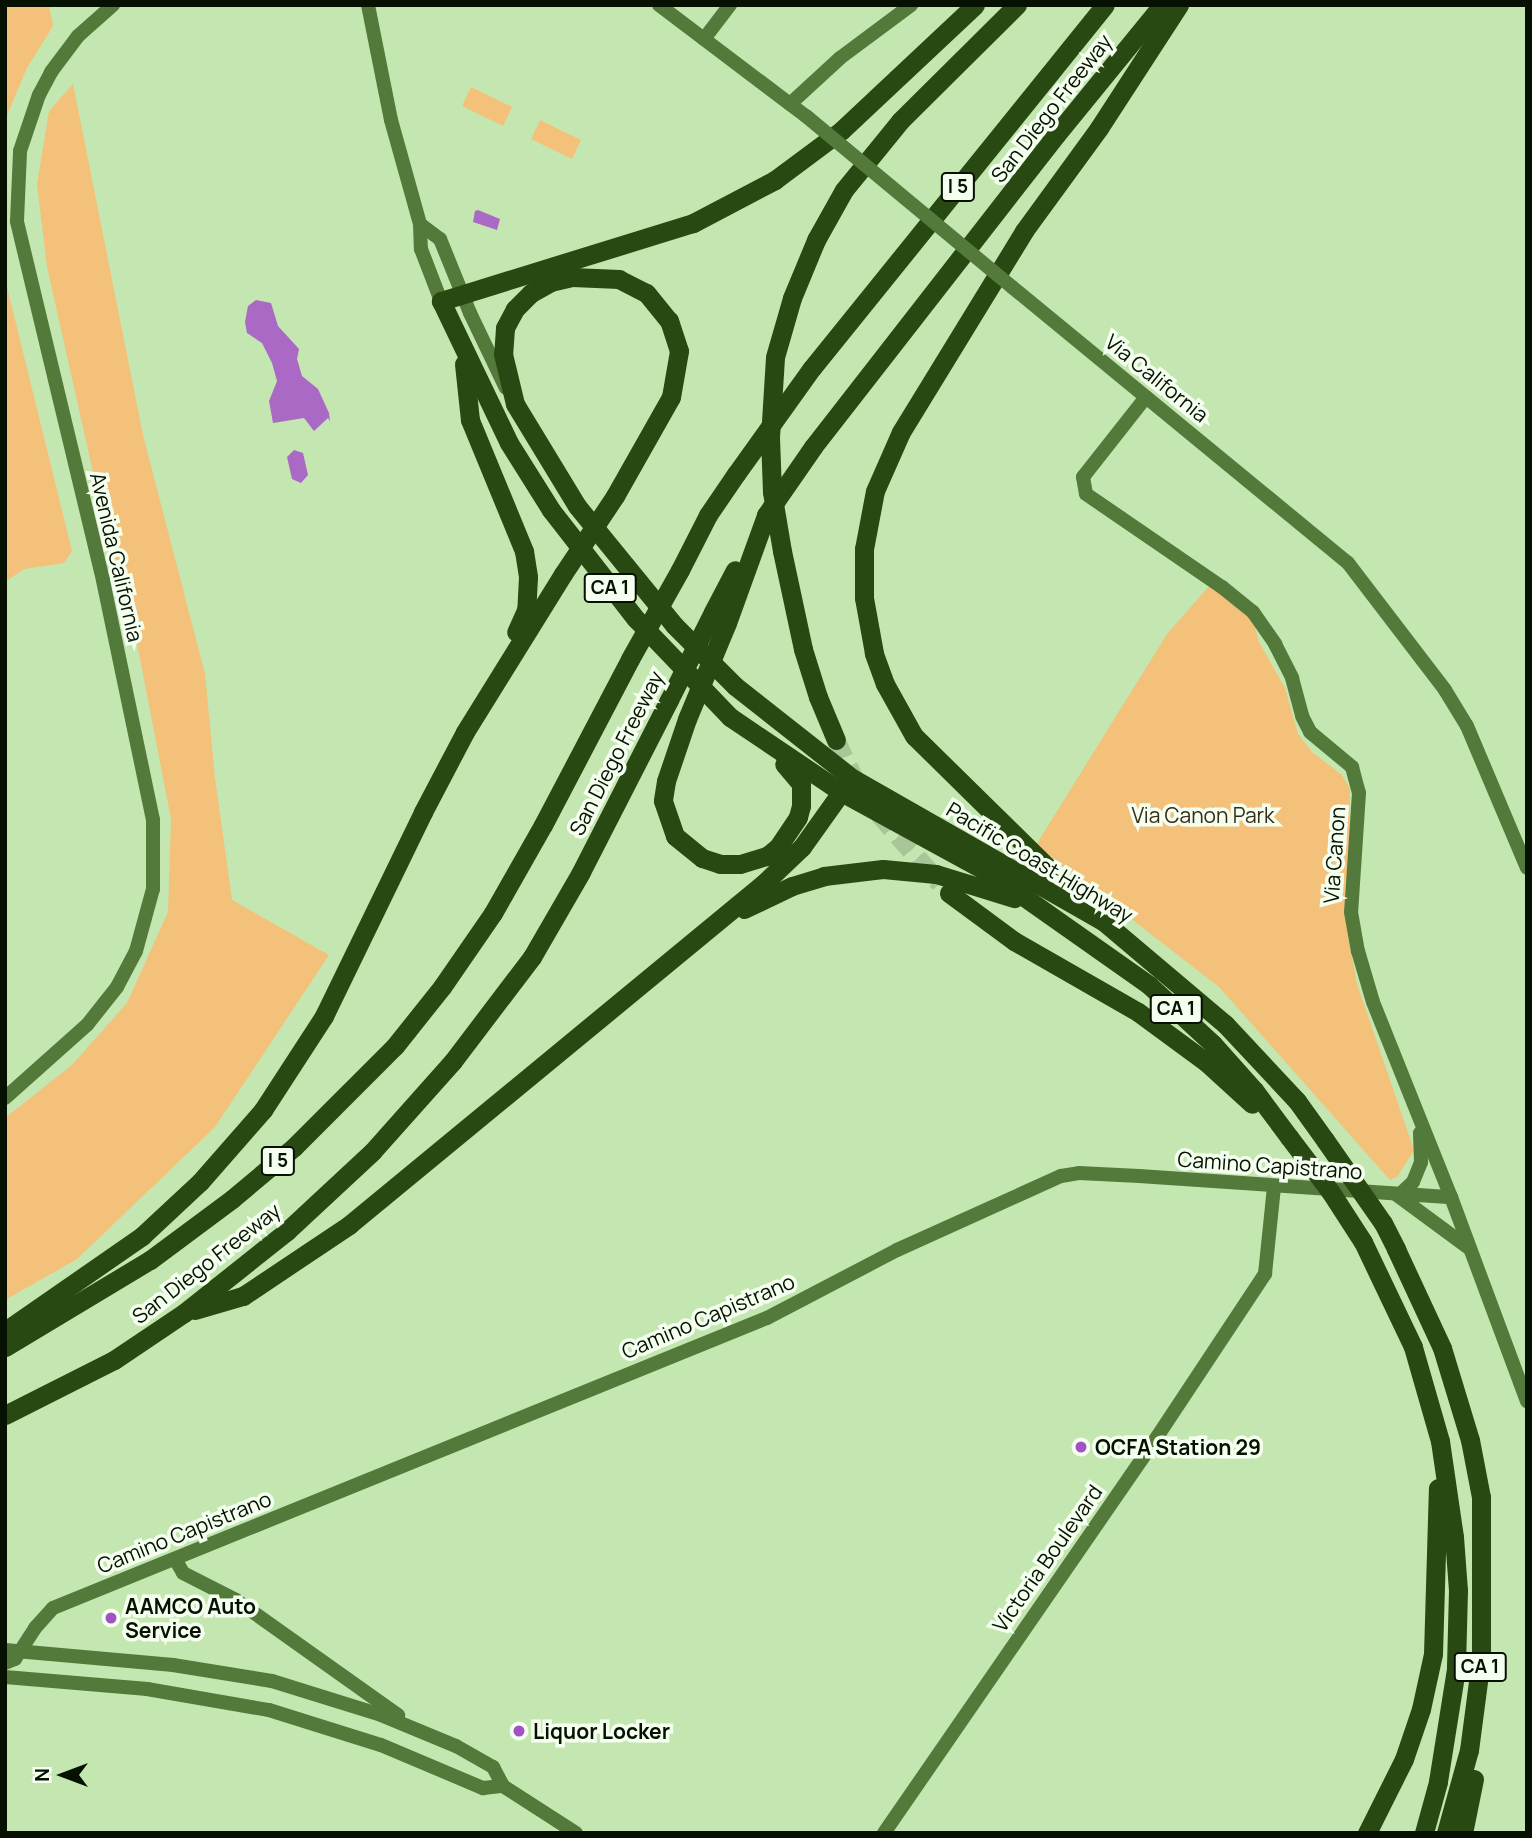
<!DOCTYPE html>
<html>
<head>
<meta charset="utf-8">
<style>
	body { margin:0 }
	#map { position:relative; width:1532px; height:1838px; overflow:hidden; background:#c4e6b1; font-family:Manrope,sans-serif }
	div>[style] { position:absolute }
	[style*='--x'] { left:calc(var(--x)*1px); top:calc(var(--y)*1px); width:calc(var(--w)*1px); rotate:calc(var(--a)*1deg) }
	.green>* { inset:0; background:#f3c179 }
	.water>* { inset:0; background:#a969c4 }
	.highway-tunnel>* { height:19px; margin-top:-9.5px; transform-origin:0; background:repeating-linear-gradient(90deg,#a8c697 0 19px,transparent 0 29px) }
	.secondary>* { height:14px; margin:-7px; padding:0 7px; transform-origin:7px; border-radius:7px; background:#537a3b }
	.highway>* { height:19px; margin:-9.5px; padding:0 9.5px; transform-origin:9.5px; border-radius:9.5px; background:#294913 }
	.secondary-bridge>* { height:14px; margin:-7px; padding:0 7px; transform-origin:7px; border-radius:7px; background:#537a3b }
	.highway-bridge>* { height:19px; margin:-9.5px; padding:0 9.5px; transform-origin:9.5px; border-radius:9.5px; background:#294913 }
	.dots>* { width:19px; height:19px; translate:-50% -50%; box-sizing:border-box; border:4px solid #f4ffef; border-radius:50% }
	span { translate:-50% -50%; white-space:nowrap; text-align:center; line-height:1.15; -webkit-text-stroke:7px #f4ffef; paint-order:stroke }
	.shield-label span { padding:2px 5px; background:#f4ffef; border:2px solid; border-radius:5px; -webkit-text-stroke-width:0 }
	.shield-label { font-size:19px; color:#061102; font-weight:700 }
	.street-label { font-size:21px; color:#061102 }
	.park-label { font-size:21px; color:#382b19 }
	.poi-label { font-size:21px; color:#061102; font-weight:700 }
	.left { translate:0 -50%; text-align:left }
	.frame { position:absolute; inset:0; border:7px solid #061102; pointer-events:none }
	.north { position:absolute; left:28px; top:1740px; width:70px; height:70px; -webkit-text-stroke:5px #f4ffef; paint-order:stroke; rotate:270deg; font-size:19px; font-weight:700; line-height:28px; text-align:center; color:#061102 }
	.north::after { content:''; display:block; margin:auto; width:24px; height:32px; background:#061102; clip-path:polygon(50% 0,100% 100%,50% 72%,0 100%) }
</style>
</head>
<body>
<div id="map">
	<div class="green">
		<i style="clip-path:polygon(5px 5px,49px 5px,53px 26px,27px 68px,5px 120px)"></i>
		<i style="clip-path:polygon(73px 84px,143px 435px,205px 674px,215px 778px,232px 900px,329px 955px,215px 1127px,77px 1259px,5px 1300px,5px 1118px,72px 1065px,127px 1003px,168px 912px,171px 819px,134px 628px,93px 472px,47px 267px,37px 184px,49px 111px)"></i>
		<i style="clip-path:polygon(471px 87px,512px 107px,503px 126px,462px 106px)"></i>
		<i style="clip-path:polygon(540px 120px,581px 140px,572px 159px,531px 139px)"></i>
		<i style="clip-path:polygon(5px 279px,72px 551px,64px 563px,24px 569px,5px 582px)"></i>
		<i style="clip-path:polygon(1211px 584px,1252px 616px,1259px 642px,1285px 688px,1298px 734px,1312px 752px,1342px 775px,1350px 789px,1348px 936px,1357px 984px,1414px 1150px,1397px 1177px,1390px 1180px,1219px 987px,1036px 845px,1167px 634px)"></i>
	</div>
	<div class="water">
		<i style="clip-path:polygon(478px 210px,500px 219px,497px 230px,473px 222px,475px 211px)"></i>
		<i style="clip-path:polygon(256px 300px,271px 303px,278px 326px,299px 349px,297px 359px,302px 376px,318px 389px,329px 413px,330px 421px,328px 418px,314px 431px,304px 418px,273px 423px,269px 401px,277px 381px,272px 363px,262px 343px,247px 333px,245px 322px,248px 306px)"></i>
		<i style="clip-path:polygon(294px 450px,303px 453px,308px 475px,301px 483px,292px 479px,287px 457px)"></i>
	</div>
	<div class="highway-tunnel">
		<i style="--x:836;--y:740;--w:49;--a:64.5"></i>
		<i style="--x:879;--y:814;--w:92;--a:48.5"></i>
	</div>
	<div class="secondary">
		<i style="--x:368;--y:5;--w:117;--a:78.7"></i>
		<i style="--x:391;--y:120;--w:108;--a:74.4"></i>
		<i style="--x:420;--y:224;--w:25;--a:88"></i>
		<i style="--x:421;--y:249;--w:56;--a:69"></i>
		<i style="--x:659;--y:5;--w:184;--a:37.1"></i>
		<i style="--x:704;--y:39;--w:43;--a:-52.6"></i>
		<i style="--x:790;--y:104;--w:68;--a:-42.6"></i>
		<i style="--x:840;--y:58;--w:89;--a:-36.7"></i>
		<i style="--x:420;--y:224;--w:25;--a:37"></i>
		<i style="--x:440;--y:239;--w:80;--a:67.9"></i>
		<i style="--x:470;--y:313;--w:83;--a:64.4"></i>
		<i style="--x:1012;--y:287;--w:435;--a:39.4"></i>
		<i style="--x:1348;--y:563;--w:160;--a:52.6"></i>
		<i style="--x:1445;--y:690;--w:42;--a:58.6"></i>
		<i style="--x:1467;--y:726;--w:154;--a:67.1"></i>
		<i style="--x:1146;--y:397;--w:102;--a:128.2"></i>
		<i style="--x:1083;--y:477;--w:17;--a:80"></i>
		<i style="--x:1086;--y:494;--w:165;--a:34.4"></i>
		<i style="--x:1222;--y:587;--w:40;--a:39"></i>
		<i style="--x:1253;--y:612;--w:39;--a:55"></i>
		<i style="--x:1275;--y:644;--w:38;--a:63"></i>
		<i style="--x:1292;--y:678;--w:39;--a:75"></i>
		<i style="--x:1302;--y:716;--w:18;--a:63"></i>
		<i style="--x:1310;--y:732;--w:55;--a:39.8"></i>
		<i style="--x:1352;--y:767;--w:27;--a:75"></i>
		<i style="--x:1359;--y:793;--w:119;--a:93.8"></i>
		<i style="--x:1351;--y:912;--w:40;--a:80"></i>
		<i style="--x:1358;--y:951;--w:53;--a:73.6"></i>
		<i style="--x:1373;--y:1002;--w:210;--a:68.2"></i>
		<i style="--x:1451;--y:1197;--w:218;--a:69.6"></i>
		<i style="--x:5;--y:1098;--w:110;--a:-41.7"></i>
		<i style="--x:87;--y:1025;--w:48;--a:-51.7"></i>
		<i style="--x:117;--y:987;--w:41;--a:-62.2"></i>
		<i style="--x:136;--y:951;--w:64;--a:-74.7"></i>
		<i style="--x:153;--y:889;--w:69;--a:-90"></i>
		<i style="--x:153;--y:820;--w:245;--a:-101.8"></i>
		<i style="--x:103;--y:580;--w:369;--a:-103.5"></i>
		<i style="--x:17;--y:221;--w:70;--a:-87.5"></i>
		<i style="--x:20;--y:151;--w:59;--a:-71.3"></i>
		<i style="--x:39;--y:95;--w:26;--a:-62"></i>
		<i style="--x:51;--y:72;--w:45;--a:-53.1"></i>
		<i style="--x:78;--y:36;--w:47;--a:-41.5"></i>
		<i style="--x:1397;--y:1195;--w:89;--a:36.4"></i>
		<i style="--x:1399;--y:1195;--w:19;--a:-43"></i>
		<i style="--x:1413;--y:1182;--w:22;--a:-68"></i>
		<i style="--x:1421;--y:1162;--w:29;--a:-92"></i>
		<i style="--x:175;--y:1559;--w:16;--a:60"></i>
		<i style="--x:183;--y:1573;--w:59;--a:27"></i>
		<i style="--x:236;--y:1600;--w:199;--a:35.4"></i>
		<i style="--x:5;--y:1650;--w:169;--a:5.1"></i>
		<i style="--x:173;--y:1665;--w:100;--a:9.2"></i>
		<i style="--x:272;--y:1681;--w:114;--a:17.3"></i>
		<i style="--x:381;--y:1715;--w:81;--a:22.5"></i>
		<i style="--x:456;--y:1746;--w:43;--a:29.6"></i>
		<i style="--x:493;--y:1767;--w:21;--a:62"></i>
		<i style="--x:5;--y:1663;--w:11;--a:-22"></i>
		<i style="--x:15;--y:1659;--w:37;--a:-57"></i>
		<i style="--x:35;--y:1628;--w:27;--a:-48"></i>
		<i style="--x:53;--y:1608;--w:771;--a:-22.11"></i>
		<i style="--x:767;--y:1318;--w:147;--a:-27.6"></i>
		<i style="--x:897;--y:1250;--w:180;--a:-24.3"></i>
		<i style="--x:1061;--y:1176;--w:18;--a:-9"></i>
		<i style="--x:1079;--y:1173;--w:60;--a:2.9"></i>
		<i style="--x:1139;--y:1176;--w:313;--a:3.9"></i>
		<i style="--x:5;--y:1677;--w:143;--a:4.8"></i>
		<i style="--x:147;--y:1689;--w:124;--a:9.8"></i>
		<i style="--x:269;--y:1710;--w:117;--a:17.4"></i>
		<i style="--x:381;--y:1745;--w:111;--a:22.9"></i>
		<i style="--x:483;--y:1788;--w:20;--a:-6"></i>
		<i style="--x:503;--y:1786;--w:87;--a:32.8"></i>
		<i style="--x:884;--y:1833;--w:481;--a:-55.4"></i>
		<i style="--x:1157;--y:1437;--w:196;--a:-56.5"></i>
		<i style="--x:1265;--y:1274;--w:87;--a:-84.1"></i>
	</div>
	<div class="highway">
		<i style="--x:975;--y:5;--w:183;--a:136.8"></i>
		<i style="--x:842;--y:130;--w:84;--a:143.3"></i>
		<i style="--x:775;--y:180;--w:93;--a:152.3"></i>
		<i style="--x:693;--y:223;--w:264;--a:162.8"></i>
		<i style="--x:441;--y:301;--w:157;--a:64.4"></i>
		<i style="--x:509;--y:443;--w:79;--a:57.9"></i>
		<i style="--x:551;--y:510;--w:138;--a:52.1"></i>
		<i style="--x:636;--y:619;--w:136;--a:46.2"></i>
		<i style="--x:730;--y:717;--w:134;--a:34"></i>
		<i style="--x:841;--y:792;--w:173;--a:28.6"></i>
		<i style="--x:993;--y:875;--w:191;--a:35.2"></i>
		<i style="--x:1149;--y:985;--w:87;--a:42.7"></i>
		<i style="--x:1213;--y:1044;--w:62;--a:48.3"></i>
		<i style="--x:1254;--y:1090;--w:59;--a:53.3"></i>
		<i style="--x:464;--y:364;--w:56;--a:83.9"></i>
		<i style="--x:470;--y:420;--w:142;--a:67.6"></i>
		<i style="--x:524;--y:551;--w:26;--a:81"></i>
		<i style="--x:528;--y:577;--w:33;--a:93"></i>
		<i style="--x:526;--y:610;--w:24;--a:114"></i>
		<i style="--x:812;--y:368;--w:466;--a:-51.1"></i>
		<i style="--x:813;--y:447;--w:395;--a:-52.1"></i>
		<i style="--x:1056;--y:135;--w:168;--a:-50.8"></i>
		<i style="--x:615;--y:496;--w:114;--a:-60.5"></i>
		<i style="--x:671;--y:397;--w:47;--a:-80.1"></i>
		<i style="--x:679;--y:351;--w:32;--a:-108"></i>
		<i style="--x:669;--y:321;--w:36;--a:-129"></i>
		<i style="--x:646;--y:293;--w:30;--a:-153"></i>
		<i style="--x:619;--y:279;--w:47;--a:-177.6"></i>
		<i style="--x:572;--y:277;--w:22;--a:167"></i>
		<i style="--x:551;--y:282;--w:23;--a:151"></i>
		<i style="--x:531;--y:293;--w:23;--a:135"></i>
		<i style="--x:515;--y:309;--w:21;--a:118"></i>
		<i style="--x:505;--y:328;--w:26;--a:94"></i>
		<i style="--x:503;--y:354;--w:51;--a:76.5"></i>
		<i style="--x:515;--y:404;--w:119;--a:58.7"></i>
		<i style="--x:577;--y:506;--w:154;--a:50.8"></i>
		<i style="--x:674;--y:625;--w:86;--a:45"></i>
		<i style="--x:735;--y:686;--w:149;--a:38.2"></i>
		<i style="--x:852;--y:778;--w:289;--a:29.7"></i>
		<i style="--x:1103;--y:921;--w:160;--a:40.2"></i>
		<i style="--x:1225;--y:1024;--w:105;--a:46.9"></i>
		<i style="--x:1297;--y:1101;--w:48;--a:54.3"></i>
		<i style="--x:680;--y:570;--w:62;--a:-63"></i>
		<i style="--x:708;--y:515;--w:50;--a:-55.7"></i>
		<i style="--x:713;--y:612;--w:47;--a:-62.4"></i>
		<i style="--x:727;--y:623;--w:115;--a:-70.1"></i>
		<i style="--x:687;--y:719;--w:65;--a:108.7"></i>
		<i style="--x:666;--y:781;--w:20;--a:99"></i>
		<i style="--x:663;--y:801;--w:37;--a:71"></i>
		<i style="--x:675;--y:836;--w:35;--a:39"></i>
		<i style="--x:702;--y:858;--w:19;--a:18"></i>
		<i style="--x:720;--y:864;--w:20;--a:0"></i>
		<i style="--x:740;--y:864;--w:28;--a:-17"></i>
		<i style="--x:767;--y:856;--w:14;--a:-39"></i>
		<i style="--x:778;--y:847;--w:36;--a:-56"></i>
		<i style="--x:798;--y:817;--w:11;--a:-75"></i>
		<i style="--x:801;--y:806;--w:22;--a:-90"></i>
		<i style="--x:801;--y:784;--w:26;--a:-130"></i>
		<i style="--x:836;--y:740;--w:47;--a:-112.7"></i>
		<i style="--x:818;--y:697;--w:50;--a:-107.4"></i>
		<i style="--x:803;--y:649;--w:100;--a:-102.1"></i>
		<i style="--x:782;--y:551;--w:60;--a:-99.6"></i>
		<i style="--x:772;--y:492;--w:55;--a:-92.1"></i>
		<i style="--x:770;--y:437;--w:80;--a:-86.4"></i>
		<i style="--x:775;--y:357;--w:61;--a:-73.9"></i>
		<i style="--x:792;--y:298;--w:63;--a:-67.5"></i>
		<i style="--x:816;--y:240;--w:57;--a:-60.8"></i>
		<i style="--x:844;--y:190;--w:89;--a:-50.9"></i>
		<i style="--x:900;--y:121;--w:165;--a:-44.8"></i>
		<i style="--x:949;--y:893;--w:81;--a:36.4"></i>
		<i style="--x:1014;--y:941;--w:143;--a:29.8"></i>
		<i style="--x:1138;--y:1012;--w:84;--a:36.3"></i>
		<i style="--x:1206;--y:1062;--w:62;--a:42.4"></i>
		<i style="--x:1082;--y:901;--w:235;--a:-135.5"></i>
		<i style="--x:914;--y:736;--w:60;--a:-119.1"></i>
		<i style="--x:885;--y:684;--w:33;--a:-110"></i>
		<i style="--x:874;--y:653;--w:56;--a:-100.3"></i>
		<i style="--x:864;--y:598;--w:49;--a:-90"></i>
		<i style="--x:864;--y:549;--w:59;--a:-79.3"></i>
		<i style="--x:875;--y:491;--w:64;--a:-66.2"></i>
		<i style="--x:901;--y:432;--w:236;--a:-58.5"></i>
		<i style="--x:1024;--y:231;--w:127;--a:-53.9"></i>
		<i style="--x:1099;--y:128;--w:147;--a:-57"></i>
		<i style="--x:744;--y:909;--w:53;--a:-25.6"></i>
		<i style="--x:792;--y:886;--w:34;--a:-17"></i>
		<i style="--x:824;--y:876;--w:59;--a:-6.8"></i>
		<i style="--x:883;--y:869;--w:53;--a:5.4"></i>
		<i style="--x:936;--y:874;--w:82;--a:17.1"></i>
		<i style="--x:1363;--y:1242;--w:116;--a:64.5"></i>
		<i style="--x:1413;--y:1347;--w:98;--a:74"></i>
		<i style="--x:1440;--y:1441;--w:97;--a:81.7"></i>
		<i style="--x:1454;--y:1537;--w:53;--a:85.7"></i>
		<i style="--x:1458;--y:1590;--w:79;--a:91.5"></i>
		<i style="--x:1456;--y:1669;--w:114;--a:99.1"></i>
		<i style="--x:1438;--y:1782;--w:53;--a:105.4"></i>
		<i style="--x:1396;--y:1249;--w:109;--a:65.1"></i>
		<i style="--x:1442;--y:1348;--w:96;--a:73.1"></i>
		<i style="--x:1470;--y:1440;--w:58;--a:79.1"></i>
		<i style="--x:1481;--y:1497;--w:162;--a:90"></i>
		<i style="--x:1481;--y:1659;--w:92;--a:97.5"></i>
		<i style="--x:1469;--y:1750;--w:86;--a:105.5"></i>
		<i style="--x:195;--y:1310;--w:50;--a:-16.3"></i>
		<i style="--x:243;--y:1296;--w:128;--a:-33.8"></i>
		<i style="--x:349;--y:1225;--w:536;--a:-39.48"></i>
		<i style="--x:763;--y:884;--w:54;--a:-43.5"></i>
		<i style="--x:802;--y:847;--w:77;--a:-54.5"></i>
		<i style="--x:5;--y:1331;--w:167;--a:-34.7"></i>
		<i style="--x:142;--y:1236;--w:79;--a:-43"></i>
		<i style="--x:200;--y:1182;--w:96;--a:-48.8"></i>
		<i style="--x:263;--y:1110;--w:112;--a:-57"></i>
		<i style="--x:324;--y:1016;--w:227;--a:-64.1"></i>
		<i style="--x:423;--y:812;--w:90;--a:-62.3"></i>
		<i style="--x:465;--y:732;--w:186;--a:-58.2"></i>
		<i style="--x:5;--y:1347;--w:169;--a:-31"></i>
		<i style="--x:150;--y:1260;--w:102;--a:-36.6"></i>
		<i style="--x:232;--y:1199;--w:81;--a:-40"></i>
		<i style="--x:294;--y:1147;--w:143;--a:-45"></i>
		<i style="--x:395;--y:1046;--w:75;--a:-51.5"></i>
		<i style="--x:442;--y:987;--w:90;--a:-55.4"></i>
		<i style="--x:493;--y:913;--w:101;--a:-60.4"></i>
		<i style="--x:543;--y:825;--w:187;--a:-62.3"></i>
		<i style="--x:5;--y:1415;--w:122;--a:-26.8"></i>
		<i style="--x:114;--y:1360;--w:84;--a:-33.9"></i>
		<i style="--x:184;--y:1313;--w:132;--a:-38.5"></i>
		<i style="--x:287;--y:1231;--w:116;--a:-42.9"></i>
		<i style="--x:372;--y:1152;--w:122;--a:-48.3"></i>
		<i style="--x:453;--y:1061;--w:131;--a:-52.8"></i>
		<i style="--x:532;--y:957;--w:98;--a:-60"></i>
		<i style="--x:581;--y:872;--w:193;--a:-62.9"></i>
		<i style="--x:1367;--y:1833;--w:83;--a:-63.4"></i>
		<i style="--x:1404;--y:1759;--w:53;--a:-71.2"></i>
		<i style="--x:1421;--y:1709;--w:56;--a:-77.7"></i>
		<i style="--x:1433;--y:1654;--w:166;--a:-88.3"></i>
		<i style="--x:1463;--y:1833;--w:55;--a:-78.5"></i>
	</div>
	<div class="secondary-bridge">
		<i style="--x:806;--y:116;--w:268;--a:39.7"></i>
	</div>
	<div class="highway-bridge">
		<i style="--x:736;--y:474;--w:130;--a:-54.4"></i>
		<i style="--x:766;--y:515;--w:83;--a:-55.3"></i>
		<i style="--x:563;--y:574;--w:94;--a:-56.3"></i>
		<i style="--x:630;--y:659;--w:102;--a:-60.7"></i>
		<i style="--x:669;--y:700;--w:98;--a:-63.4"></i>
		<i style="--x:687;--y:719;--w:104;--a:-67.4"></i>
		<i style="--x:1289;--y:1137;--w:68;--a:52.8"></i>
		<i style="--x:1330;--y:1191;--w:61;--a:57.1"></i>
		<i style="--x:1325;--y:1140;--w:101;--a:55.1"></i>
		<i style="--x:1383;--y:1223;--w:29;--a:63"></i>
	</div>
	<div class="dots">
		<i style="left:1081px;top:1447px;background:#a252c3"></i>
		<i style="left:111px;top:1618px;background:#a252c3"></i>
		<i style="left:519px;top:1731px;background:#a252c3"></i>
	</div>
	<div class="shield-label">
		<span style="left:958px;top:187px">I 5</span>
		<span style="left:610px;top:588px">CA 1</span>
		<span style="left:1176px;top:1009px">CA 1</span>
		<span style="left:278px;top:1161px">I 5</span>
		<span style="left:1480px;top:1667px">CA 1</span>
	</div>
	<div class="street-label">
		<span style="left:1051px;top:108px;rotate:-52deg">San Diego Freeway</span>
		<span style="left:1157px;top:378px;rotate:39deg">Via California</span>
		<span style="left:117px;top:557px;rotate:77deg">Avenida California</span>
		<span style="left:616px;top:753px;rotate:-63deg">San Diego Freeway</span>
		<span style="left:1334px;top:855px;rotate:-86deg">Via Canon</span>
		<span style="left:1040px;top:862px;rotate:31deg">Pacific Coast Highway</span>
		<span style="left:1270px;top:1165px;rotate:4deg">Camino Capistrano</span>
		<span style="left:206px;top:1263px;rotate:-38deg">San Diego Freeway</span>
		<span style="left:708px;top:1316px;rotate:-23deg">Camino Capistrano</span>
		<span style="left:184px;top:1532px;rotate:-22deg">Camino Capistrano</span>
		<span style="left:1047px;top:1558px;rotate:-55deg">Victoria Boulevard</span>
	</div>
	<div class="park-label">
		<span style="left:1203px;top:815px">Via Canon Park</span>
	</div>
	<div class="poi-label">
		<span class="left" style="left:1095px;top:1447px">OCFA Station 29</span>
		<span class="left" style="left:125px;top:1618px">AAMCO Auto<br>Service</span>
		<span class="left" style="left:533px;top:1731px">Liquor Locker</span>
	</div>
	<div class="frame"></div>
	<div class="north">N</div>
</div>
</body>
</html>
